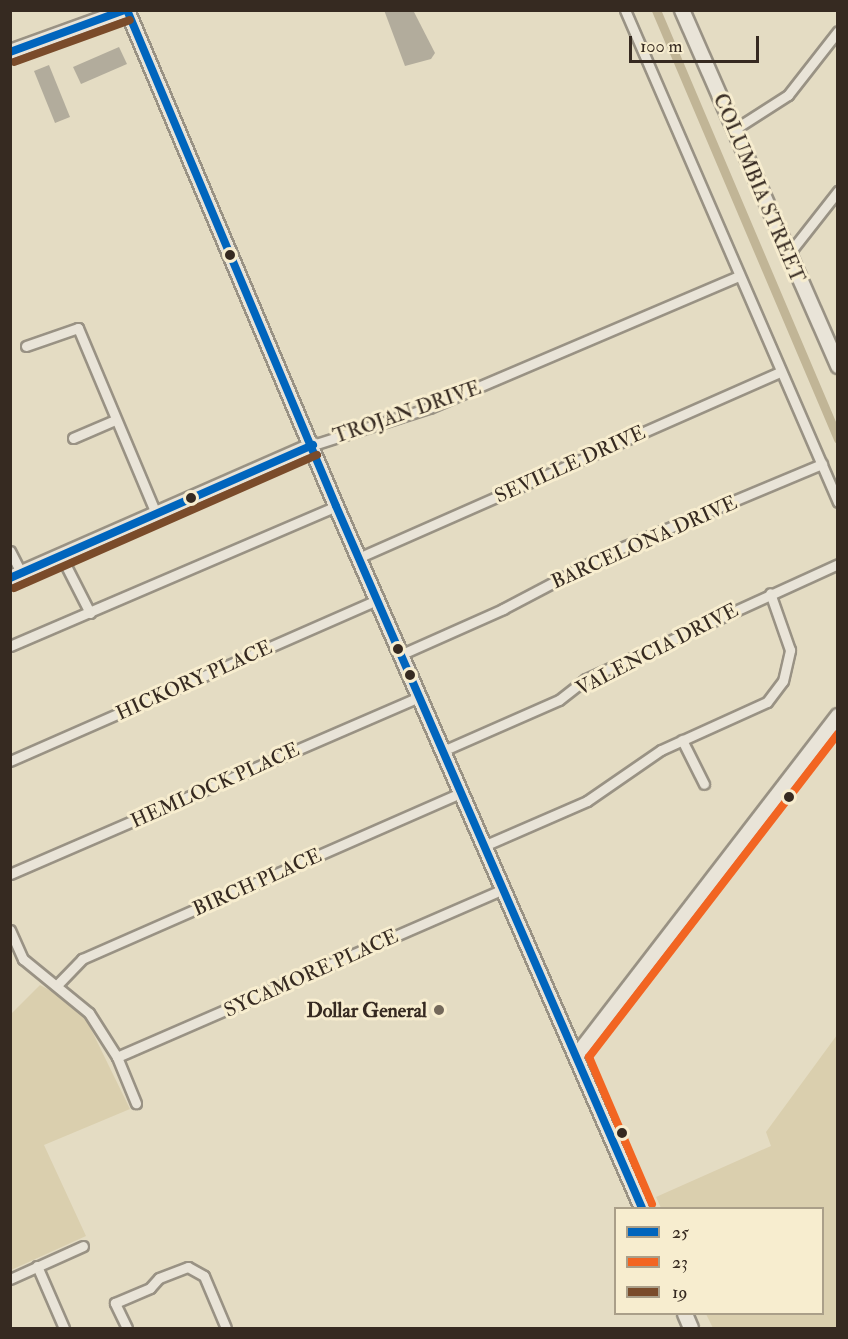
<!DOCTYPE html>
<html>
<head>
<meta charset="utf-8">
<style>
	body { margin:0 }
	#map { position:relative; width:848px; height:1339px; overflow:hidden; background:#e4dcc3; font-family:"IM FELL Double Pica",serif }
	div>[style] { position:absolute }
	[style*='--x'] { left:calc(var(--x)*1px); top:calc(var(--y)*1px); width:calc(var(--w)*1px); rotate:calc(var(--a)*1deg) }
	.green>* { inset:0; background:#dacfae }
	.canal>* { height:9px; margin:-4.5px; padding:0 4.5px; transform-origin:4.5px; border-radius:4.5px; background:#c1b596 }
	.building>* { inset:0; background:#b2ac9c }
	.roads { filter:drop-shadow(2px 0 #999284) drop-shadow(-2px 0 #999284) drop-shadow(0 2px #999284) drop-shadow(0 -2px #999284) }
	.street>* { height:9px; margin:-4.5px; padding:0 4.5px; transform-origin:4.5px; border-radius:4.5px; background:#e9e4d8 }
	.secondary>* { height:14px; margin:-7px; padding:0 7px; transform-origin:7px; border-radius:7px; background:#e9e4d8 }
	.bus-1>* { height:8px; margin:-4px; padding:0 4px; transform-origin:4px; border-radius:4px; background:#0065bd }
	.bus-2>* { height:8px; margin:-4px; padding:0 4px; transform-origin:4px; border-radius:4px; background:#f26522 }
	.bus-3>* { height:8px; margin:-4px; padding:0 4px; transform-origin:4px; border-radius:4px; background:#7a4b2a }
	.dots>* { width:16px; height:16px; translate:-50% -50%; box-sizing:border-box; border:3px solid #f7edcf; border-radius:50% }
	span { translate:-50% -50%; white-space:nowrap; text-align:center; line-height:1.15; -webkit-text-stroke:6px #f7edcf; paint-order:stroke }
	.street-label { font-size:20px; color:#362a21 }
	.poi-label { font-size:20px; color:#362a21; font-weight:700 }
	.right { translate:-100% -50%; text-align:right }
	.frame { position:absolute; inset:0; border:12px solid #362a21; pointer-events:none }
	.legend { position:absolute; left:614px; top:1207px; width:210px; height:108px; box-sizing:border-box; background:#f7edcf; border:2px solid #aa9f89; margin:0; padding:8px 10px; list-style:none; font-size:18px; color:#362a21 }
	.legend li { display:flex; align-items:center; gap:12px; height:30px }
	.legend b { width:30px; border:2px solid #aa9f89 }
	.scale { position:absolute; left:629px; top:36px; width:130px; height:27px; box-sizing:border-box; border:3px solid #362a21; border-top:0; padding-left:8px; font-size:18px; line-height:21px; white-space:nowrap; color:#362a21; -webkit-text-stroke:4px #f7edcf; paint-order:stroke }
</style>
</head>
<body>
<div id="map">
	<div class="green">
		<i style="clip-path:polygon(40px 985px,72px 1002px,86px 1019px,130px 1109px,44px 1145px,86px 1236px,11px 1270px,11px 1014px)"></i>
		<i style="clip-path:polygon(837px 1035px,837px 1328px,713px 1328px,706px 1314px,822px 1314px,822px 1208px,661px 1208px,656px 1197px,771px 1146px,766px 1132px)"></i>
	</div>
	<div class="canal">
		<i style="--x:656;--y:10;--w:466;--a:67"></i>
	</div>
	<div class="building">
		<i style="clip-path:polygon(384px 10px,413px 10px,435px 53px,431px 59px,405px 66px)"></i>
		<i style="clip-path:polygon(119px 47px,127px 64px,81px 84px,73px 67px)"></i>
		<i style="clip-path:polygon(49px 65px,70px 117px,55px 123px,34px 71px)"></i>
	</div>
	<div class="roads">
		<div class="street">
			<i style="--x:625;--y:10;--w:536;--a:66.59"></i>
			<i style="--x:735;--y:129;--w:63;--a:-32.7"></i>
			<i style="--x:788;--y:95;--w:81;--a:-52"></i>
			<i style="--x:787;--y:256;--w:83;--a:-51.9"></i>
			<i style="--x:26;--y:346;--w:55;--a:-19.1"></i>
			<i style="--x:78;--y:328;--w:202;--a:67.2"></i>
			<i style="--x:73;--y:438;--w:46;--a:-23.2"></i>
			<i style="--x:313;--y:445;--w:122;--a:-17.7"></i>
			<i style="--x:429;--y:408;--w:337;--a:-23.1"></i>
			<i style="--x:10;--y:551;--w:25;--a:63"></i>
			<i style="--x:61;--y:556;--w:64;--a:63"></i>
			<i style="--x:358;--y:558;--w:462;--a:-23.8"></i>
			<i style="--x:10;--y:646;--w:355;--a:-23.2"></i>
			<i style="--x:402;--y:654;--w:111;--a:-24"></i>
			<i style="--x:503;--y:609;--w:120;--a:-27.8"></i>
			<i style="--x:609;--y:553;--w:231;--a:-22.7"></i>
			<i style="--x:682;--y:740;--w:49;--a:63.4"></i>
			<i style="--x:445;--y:750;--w:124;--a:-23.7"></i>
			<i style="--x:559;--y:700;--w:34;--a:-38"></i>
			<i style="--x:586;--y:679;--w:277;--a:-24.5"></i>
			<i style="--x:10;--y:761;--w:401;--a:-23.7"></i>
			<i style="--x:486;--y:845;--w:110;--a:-23.5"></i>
			<i style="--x:587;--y:801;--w:90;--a:-34.6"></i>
			<i style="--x:661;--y:750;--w:116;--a:-24.4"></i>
			<i style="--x:767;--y:702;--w:26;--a:-53"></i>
			<i style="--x:783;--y:681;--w:32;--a:-77"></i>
			<i style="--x:790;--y:650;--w:60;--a:-109.3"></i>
			<i style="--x:10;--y:874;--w:446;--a:-23.4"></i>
			<i style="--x:10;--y:930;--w:32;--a:66"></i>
			<i style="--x:23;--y:959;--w:85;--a:39.3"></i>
			<i style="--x:89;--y:1013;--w:52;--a:57.5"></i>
			<i style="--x:117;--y:1057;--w:50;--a:67.6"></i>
			<i style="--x:58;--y:984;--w:35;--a:-46"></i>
			<i style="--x:82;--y:959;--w:416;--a:-23.7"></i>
			<i style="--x:117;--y:1057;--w:423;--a:-23.5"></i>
			<i style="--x:37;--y:1266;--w:68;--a:66.5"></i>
			<i style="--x:10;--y:1279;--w:80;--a:-24.3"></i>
			<i style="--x:127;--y:1328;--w:28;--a:-116"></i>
			<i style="--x:115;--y:1303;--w:38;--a:-23"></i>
			<i style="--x:150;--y:1288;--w:13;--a:-48"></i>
			<i style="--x:159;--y:1278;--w:31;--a:-21"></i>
			<i style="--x:188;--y:1267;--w:18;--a:29"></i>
			<i style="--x:204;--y:1276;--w:56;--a:67.1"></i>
		</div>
		<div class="secondary">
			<i style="--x:127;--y:10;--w:538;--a:67.15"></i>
			<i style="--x:336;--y:506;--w:766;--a:66.45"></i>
			<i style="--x:682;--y:10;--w:389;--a:66.3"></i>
			<i style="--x:10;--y:52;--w:123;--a:-19.9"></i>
			<i style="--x:10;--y:578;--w:331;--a:-23.7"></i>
			<i style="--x:577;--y:1055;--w:428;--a:-52.4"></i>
			<i style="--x:685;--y:1314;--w:15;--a:67"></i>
		</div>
	</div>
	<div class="bus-1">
		<i style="--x:127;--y:10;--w:538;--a:67.15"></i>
		<i style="--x:336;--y:506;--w:766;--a:66.45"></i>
		<i style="--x:10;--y:52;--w:122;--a:-20.1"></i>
		<i style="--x:10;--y:578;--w:331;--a:-23.7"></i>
	</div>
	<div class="bus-2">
		<i style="--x:652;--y:1204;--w:160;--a:-113.2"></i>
		<i style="--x:589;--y:1057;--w:408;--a:-52.4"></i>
	</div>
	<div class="bus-3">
		<i style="--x:14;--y:62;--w:123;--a:-19.9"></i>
		<i style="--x:14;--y:588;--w:331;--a:-23.7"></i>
	</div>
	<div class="dots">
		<i style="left:230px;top:255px;background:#362a21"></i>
		<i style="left:191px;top:498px;background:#362a21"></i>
		<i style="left:398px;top:649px;background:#362a21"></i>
		<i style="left:410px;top:675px;background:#362a21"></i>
		<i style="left:789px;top:797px;background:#362a21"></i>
		<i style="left:439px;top:1010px;background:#73685a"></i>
		<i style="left:622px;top:1133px;background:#362a21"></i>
	</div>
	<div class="street-label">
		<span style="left:759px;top:188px;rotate:67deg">COLUMBIA STREET</span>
		<span style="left:407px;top:412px;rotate:-19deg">TROJAN DRIVE</span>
		<span style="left:570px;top:464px;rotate:-24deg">SEVILLE DRIVE</span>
		<span style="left:644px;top:542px;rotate:-24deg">BARCELONA DRIVE</span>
		<span style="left:657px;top:649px;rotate:-27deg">VALENCIA DRIVE</span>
		<span style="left:194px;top:680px;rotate:-24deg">HICKORY PLACE</span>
		<span style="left:215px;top:785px;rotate:-24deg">HEMLOCK PLACE</span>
		<span style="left:257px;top:882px;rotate:-24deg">BIRCH PLACE</span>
		<span style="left:311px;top:973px;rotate:-24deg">SYCAMORE PLACE</span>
	</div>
	<div class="poi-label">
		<span class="right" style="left:427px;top:1010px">Dollar General</span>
	</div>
	<div class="frame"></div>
	<ul class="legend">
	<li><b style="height:8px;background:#0065bd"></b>25</li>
	<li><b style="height:8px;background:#f26522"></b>23</li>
	<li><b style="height:8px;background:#7a4b2a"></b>19</li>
	</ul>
	<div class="scale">100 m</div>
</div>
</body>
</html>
